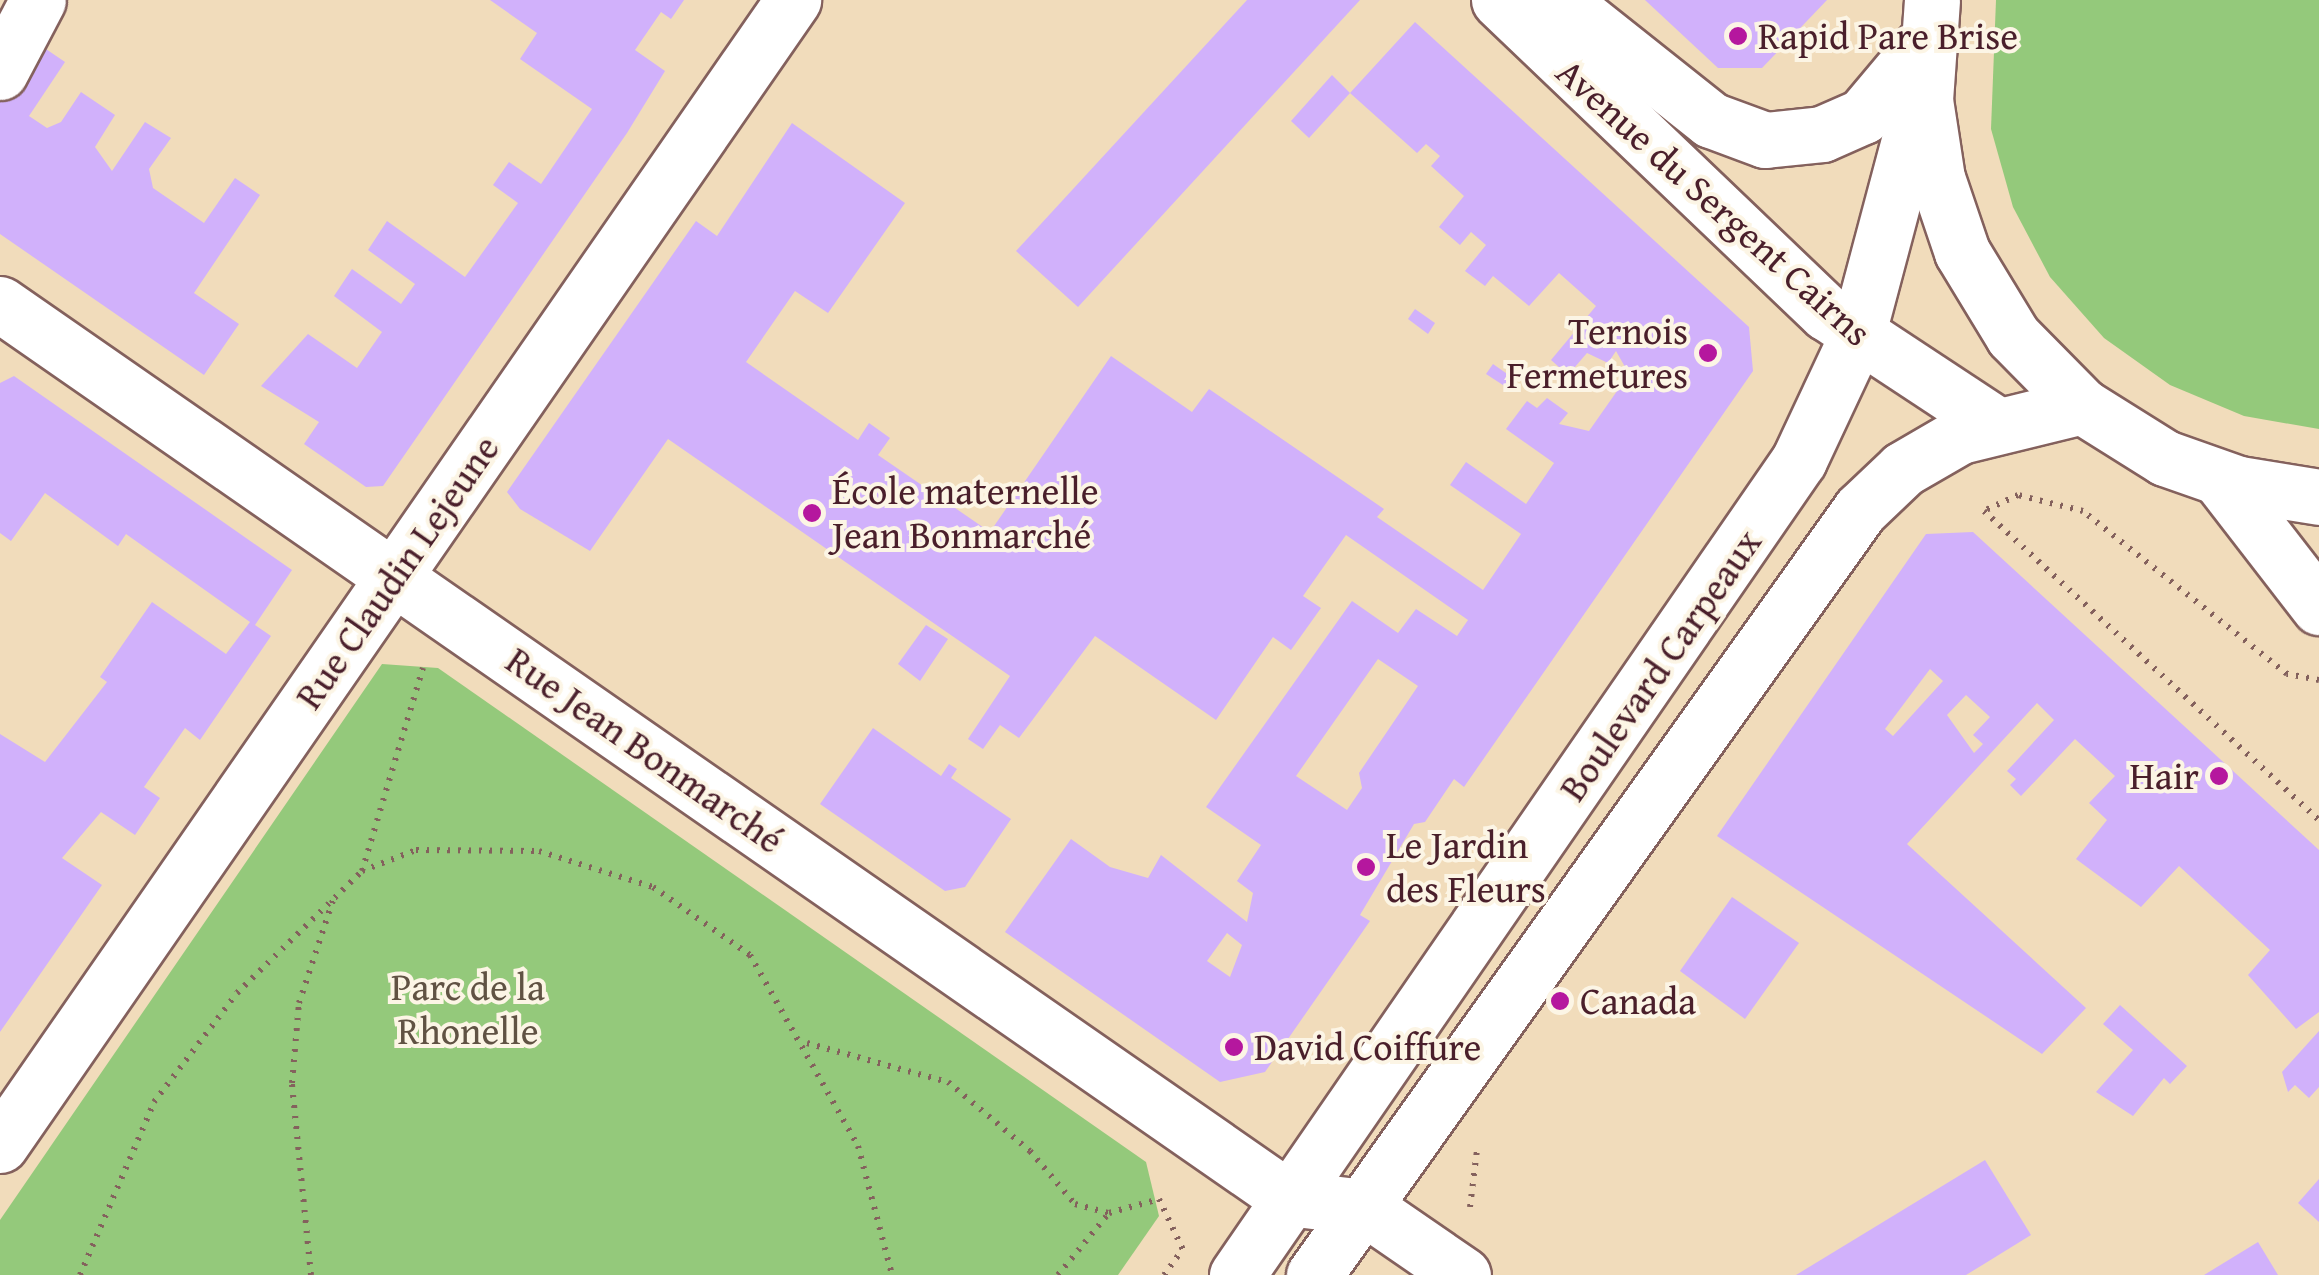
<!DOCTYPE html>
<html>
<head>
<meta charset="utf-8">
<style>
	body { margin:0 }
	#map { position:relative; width:2319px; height:1275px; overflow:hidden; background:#f1dcbb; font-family:"Gentium Book Plus",serif }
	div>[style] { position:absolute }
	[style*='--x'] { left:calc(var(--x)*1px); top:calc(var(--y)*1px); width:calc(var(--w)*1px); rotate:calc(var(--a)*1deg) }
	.green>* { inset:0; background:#94c97b }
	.building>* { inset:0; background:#d1b1fb }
	.path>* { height:6px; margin-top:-3px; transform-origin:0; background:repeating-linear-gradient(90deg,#84615d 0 2.5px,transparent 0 10.5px) }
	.roads { filter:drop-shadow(2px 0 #84615d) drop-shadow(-2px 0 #84615d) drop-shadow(0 2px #84615d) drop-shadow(0 -2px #84615d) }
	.minor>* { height:55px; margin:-27.5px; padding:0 27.5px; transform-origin:27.5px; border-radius:27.5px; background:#fff }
	.major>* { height:55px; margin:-27.5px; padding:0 27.5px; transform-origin:27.5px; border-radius:27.5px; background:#fff }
	.dots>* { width:28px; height:28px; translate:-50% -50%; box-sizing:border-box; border:5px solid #fcf5e5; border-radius:50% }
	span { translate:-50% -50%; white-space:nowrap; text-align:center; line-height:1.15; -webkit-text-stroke:8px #fcf5e5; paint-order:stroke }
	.poi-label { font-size:38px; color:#4a1f2b }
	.left { translate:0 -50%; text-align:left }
	.right { translate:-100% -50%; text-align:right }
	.street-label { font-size:38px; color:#4a1f2b }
	.park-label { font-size:38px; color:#605243 }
</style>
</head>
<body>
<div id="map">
	<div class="green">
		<i style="clip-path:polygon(1996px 0,2319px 0,2319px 429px,2244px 416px,2170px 385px,2104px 338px,2050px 277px,2013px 207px,1991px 129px)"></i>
		<i style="clip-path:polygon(382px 664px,438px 668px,1146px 1162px,1159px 1216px,1118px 1275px,0 1275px,0 1220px)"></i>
	</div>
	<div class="building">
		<i style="clip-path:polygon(490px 0,684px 0,671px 19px,661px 12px,635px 50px,665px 71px,627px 133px,383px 486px,366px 487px,304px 444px,319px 422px,261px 386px,308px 334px,357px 368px,382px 332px,334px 296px,352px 269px,401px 304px,415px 284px,368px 250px,387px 221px,465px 277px,518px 203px,493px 185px,509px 162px,541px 184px,592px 109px,520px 59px,537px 33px)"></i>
		<i style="clip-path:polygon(1247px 0,1360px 0,1078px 307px,1016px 251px)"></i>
		<i style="clip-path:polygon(1645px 0,1827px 0,1762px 68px,1718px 68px)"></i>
		<i style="clip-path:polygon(evenodd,1415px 22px,1749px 327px,1753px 371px,1464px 787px,1454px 779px,1425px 822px,1414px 824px,1360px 915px,1370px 921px,1265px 1072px,1220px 1082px,1005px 932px,1071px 839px,1110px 867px,1148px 878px,1161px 855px,1247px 922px,1253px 893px,1237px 881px,1261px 845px,1206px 807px,1352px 601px,1398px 633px,1416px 609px,1457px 636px,1468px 620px,1346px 535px,1303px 596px,1321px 608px,1291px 650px,1273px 637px,1216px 720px,1095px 636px,1019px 738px,1000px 725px,983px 749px,968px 739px,1010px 676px,668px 439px,590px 551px,520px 509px,507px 492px,696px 221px,717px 236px,792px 123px,905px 203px,828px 313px,795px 291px,746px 362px,858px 440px,869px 423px,890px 438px,878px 455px,990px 532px,1111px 356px,1192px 412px,1209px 389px,1384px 509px,1377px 517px,1483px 590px,1521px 534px,1450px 485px,1466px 462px,1526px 504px,1554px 463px,1506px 429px,1527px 401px,1537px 408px,1547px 398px,1568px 413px,1559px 424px,1589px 431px,1629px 374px,1616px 351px,1608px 363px,1587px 353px,1568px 375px,1551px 360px,1596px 306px,1559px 273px,1529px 306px,1493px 276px,1485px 286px,1465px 271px,1486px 245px,1471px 232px,1460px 245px,1439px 227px,1464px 196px,1431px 166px,1440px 156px,1426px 144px,1417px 153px,1350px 93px,1415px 22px,1378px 659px,1418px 686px,1359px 773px,1362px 788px,1347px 810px,1296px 776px,1378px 659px,1415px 22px,1227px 933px,1242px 945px,1230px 977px,1207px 961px,1227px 933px)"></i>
		<i style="clip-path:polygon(43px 47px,65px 62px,29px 116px,47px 128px,61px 122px,81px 92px,115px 115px,95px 147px,112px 171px,145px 122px,171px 138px,149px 169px,153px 188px,204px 223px,235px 178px,260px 195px,194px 293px,239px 324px,204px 375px,0 234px,0 75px)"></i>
		<i style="clip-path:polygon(1332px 75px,1350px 93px,1309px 138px,1291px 121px)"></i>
		<i style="clip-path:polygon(1415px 309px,1435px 323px,1428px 334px,1408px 319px)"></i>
		<i style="clip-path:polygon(1493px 364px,1513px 378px,1506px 387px,1486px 374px)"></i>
		<i style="clip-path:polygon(14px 376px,292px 570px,255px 625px,271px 636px,200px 740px,185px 728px,144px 787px,160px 798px,135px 835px,101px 812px,62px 858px,102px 885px,0 1032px,0 734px,45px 762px,107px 682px,100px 677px,152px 602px,226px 654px,250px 622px,126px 534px,118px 546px,45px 493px,11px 541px,0 533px,0 383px)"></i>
		<i style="clip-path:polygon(evenodd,1973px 532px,2319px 850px,2319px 1012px,2296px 1029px,2248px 975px,2270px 950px,2179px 866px,2141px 907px,2076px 859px,2107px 820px,2089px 803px,2115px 776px,2075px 739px,2021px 796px,2010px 785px,2016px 779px,2007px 771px,2054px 720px,2037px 703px,1907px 844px,2086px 1008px,2042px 1054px,1717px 836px,1926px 534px,1973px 532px,1930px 669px,1943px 681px,1893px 736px,1885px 729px,1930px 669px,1973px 532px,1966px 695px,1990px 717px,1973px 735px,1983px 744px,1974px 753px,1947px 715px,1966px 695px)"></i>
		<i style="clip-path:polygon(926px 625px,948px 639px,920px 681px,898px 664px)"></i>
		<i style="clip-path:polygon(873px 728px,941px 776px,949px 764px,957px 769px,951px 778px,1011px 819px,965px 887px,945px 891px,820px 804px)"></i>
		<i style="clip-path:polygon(1732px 897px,1799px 943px,1745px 1019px,1680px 971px)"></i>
		<i style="clip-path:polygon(2120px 1005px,2187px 1066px,2170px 1084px,2164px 1078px,2133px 1116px,2096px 1092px,2133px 1050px,2103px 1024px)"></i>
		<i style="clip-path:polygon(2319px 1031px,2319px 1087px,2309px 1098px,2295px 1085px,2288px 1092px,2282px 1072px)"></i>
		<i style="clip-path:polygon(1985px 1160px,2031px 1235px,1984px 1264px,1966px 1275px,1796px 1275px)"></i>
		<i style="clip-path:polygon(2319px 1179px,2319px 1222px,2298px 1203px)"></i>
		<i style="clip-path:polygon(2258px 1242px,2278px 1275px,2204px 1275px)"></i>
	</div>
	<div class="path">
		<i style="--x:2319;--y:680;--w:33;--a:-169"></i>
		<i style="--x:2287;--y:674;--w:261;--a:-141.4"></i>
		<i style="--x:2083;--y:511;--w:67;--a:-166.2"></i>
		<i style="--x:2018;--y:495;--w:38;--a:155"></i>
		<i style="--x:1984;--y:511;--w:456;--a:42.7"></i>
		<i style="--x:362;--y:871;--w:212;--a:-73.3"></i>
		<i style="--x:807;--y:1043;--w:146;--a:15.5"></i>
		<i style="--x:948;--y:1082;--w:107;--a:40.1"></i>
		<i style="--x:1030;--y:1151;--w:70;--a:49.7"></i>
		<i style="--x:1075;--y:1204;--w:35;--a:15"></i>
		<i style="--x:1470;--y:1207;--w:57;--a:-83"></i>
		<i style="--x:80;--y:1275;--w:188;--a:-66.8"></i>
		<i style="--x:154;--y:1102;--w:137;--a:-52.7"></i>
		<i style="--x:237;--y:993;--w:175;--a:-44.3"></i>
		<i style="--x:362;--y:871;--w:58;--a:-21.3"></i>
		<i style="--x:416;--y:850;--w:123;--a:0.5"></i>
		<i style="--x:539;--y:851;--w:120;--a:17.5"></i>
		<i style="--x:653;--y:887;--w:118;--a:35"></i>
		<i style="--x:750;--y:955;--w:219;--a:60.5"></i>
		<i style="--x:858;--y:1146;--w:133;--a:75.2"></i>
		<i style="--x:311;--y:1275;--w:193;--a:-95.7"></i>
		<i style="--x:292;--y:1083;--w:80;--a:-85"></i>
		<i style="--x:299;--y:1003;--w:108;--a:-71.7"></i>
		<i style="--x:1058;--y:1275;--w:80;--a:-50.6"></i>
		<i style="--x:1109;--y:1213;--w:52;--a:-15.6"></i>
		<i style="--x:1159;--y:1199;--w:61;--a:64.7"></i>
		<i style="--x:1164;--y:1275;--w:29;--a:-54"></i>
	</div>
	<div class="roads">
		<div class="minor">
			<i style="--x:1499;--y:0;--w:453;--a:43.7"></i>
			<i style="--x:1827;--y:313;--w:198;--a:33.4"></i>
			<i style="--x:1560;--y:0;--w:193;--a:38.5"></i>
			<i style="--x:1711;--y:120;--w:58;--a:20.3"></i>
			<i style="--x:1765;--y:140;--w:57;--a:-6"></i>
			<i style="--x:1822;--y:134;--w:45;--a:-23.7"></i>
			<i style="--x:1863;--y:116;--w:98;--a:-50"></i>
			<i style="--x:0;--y:72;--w:81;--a:-62.2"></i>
			<i style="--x:0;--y:304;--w:1568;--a:34.76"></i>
			<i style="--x:1288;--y:1198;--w:77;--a:6.8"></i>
			<i style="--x:1364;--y:1207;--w:120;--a:34.5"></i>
			<i style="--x:2220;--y:479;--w:162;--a:52.3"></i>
			<i style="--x:0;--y:1145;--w:1393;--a:-55.29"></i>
		</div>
		<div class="major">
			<i style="--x:1932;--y:0;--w:100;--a:94"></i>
			<i style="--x:1925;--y:100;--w:79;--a:81.3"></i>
			<i style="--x:1937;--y:178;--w:78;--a:71.3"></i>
			<i style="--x:1962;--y:252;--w:98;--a:58.7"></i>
			<i style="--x:2013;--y:336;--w:98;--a:45.4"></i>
			<i style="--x:2082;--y:406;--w:98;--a:32.1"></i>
			<i style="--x:2165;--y:458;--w:78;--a:19.4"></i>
			<i style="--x:2239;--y:484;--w:81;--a:9.2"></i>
			<i style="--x:1237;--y:1275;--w:990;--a:-55.41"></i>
			<i style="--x:1799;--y:460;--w:137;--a:-64.9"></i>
			<i style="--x:1857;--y:336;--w:264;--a:-75.1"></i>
			<i style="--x:1314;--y:1275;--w:940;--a:-54.48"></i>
			<i style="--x:1860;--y:510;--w:59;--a:-43.6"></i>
			<i style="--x:1903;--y:469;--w:66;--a:-30.1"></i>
			<i style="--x:1960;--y:436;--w:126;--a:-13.8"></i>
		</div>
	</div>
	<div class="dots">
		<i style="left:1738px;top:36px;background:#b5179e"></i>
		<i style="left:1708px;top:353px;background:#b5179e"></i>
		<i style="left:812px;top:513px;background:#b5179e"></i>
		<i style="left:2219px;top:776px;background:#b5179e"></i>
		<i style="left:1366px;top:867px;background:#b5179e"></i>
		<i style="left:1560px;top:1001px;background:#b5179e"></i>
		<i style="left:1234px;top:1047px;background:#b5179e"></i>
	</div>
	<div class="poi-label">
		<span class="left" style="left:1758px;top:36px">Rapid Pare Brise</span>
		<span class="right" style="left:1688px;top:353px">Ternois<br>Fermetures</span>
		<span class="left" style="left:832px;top:513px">École maternelle<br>Jean Bonmarché</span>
		<span class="right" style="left:2199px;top:776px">Hair</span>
		<span class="left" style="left:1386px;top:867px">Le Jardin<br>des Fleurs</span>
		<span class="left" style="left:1580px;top:1001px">Canada</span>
		<span class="left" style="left:1254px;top:1047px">David Coiffure</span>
	</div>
	<div class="street-label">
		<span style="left:1714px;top:202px;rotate:42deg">Avenue du Sergent Cairns</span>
		<span style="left:397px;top:572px;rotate:-55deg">Rue Claudin Lejeune</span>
		<span style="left:1660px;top:665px;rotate:-55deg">Boulevard Carpeaux</span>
		<span style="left:645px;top:750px;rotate:35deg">Rue Jean Bonmarché</span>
	</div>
	<div class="park-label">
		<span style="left:468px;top:1009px">Parc de la<br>Rhonelle</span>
	</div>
</div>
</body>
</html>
